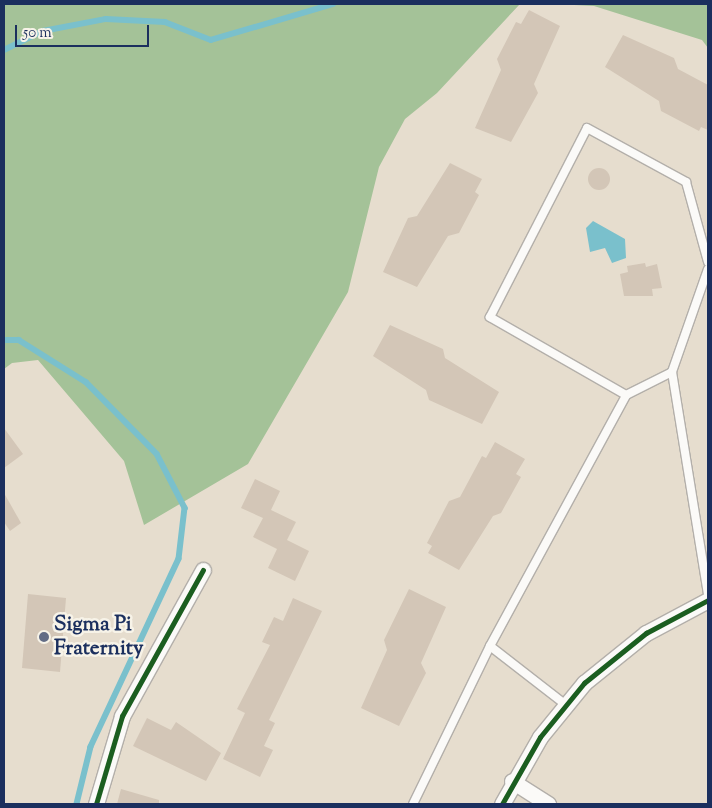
<!DOCTYPE html>
<html>
<head>
<meta charset="utf-8">
<style>
	body { margin:0 }
	#map { position:relative; width:712px; height:808px; overflow:hidden; background:#e6ddce; font-family:"Sorts Mill Goudy",serif }
	div>[style] { position:absolute }
	[style*='--x'] { left:calc(var(--x)*1px); top:calc(var(--y)*1px); width:calc(var(--w)*1px); rotate:calc(var(--a)*1deg) }
	.forest>* { inset:0; background:#a4c298 }
	.water>* { inset:0; background:#7ac0cc }
	.stream>* { height:5.5px; margin:-2.75px; padding:0 2.75px; transform-origin:2.75px; border-radius:2.75px; background:#7ac0cc }
	.building>* { inset:0; background:#d3c6b7 }
	.round { border-radius:50% }
	.roads { filter:drop-shadow(1px 0 #b3afaa) drop-shadow(-1px 0 #b3afaa) drop-shadow(0 1px #b3afaa) drop-shadow(0 -1px #b3afaa) }
	.service>* { height:8px; margin:-4px; padding:0 4px; transform-origin:4px; border-radius:4px; background:#fbfaf8 }
	.minor>* { height:15px; margin:-7.5px; padding:0 7.5px; transform-origin:7.5px; border-radius:7.5px; background:#fbfaf8 }
	.cycleway>* { height:5px; margin:-2.5px; padding:0 2.5px; transform-origin:2.5px; border-radius:2.5px; background:#1b5e20 }
	.dots>* { width:14px; height:14px; translate:-50% -50%; box-sizing:border-box; border:2px solid #f7f3e8; border-radius:50% }
	span { translate:-50% -50%; white-space:nowrap; text-align:center; line-height:1.15; -webkit-text-stroke:5px #f7f3e8; paint-order:stroke }
	.poi-label { font-size:21px; color:#1b2f5e; font-weight:700 }
	.left { translate:0 -50%; text-align:left }
	.frame { position:absolute; inset:0; border:5px solid #1b2f5e; pointer-events:none }
	.scale { position:absolute; left:15px; top:25px; width:134px; height:22px; box-sizing:border-box; border:2px solid #1b2f5e; border-top:0; padding-left:6px; font-size:15px; line-height:18px; white-space:nowrap; color:#1b2f5e; -webkit-text-stroke:4px #f7f3e8; paint-order:stroke }
</style>
</head>
<body>
<div id="map">
	<div class="forest">
		<i style="clip-path:polygon(4px 4px,520px 4px,437px 93px,405px 119px,379px 167px,348px 292px,248px 464px,144px 525px,124px 461px,38px 360px,12px 363px,4px 369px)"></i>
		<i style="clip-path:polygon(554px 4px,708px 4px,708px 48px,702px 40px,594px 6px)"></i>
	</div>
	<div class="water">
		<i style="clip-path:polygon(593px 221px,625px 239px,626px 258px,612px 263px,605px 248px,590px 252px,586px 228px)"></i>
	</div>
	<div class="stream">
		<i style="--x:4;--y:50;--w:43;--a:-26"></i>
		<i style="--x:43;--y:31;--w:64;--a:-10.8"></i>
		<i style="--x:106;--y:19;--w:59;--a:2.9"></i>
		<i style="--x:165;--y:22;--w:49;--a:21.4"></i>
		<i style="--x:211;--y:40;--w:127;--a:-16.4"></i>
		<i style="--x:4;--y:340;--w:15;--a:0"></i>
		<i style="--x:19;--y:340;--w:79;--a:32.1"></i>
		<i style="--x:86;--y:382;--w:101;--a:45.4"></i>
		<i style="--x:157;--y:454;--w:61;--a:62.6"></i>
		<i style="--x:185;--y:508;--w:51;--a:96.7"></i>
		<i style="--x:179;--y:559;--w:208;--a:115.1"></i>
		<i style="--x:91;--y:747;--w:59;--a:103.8"></i>
	</div>
	<div class="building">
		<i style="clip-path:polygon(529px 10px,560px 26px,534px 84px,538px 93px,511px 142px,475px 128px,501px 70px,497px 59px,516px 22px,521px 24px)"></i>
		<i style="clip-path:polygon(623px 35px,674px 58px,678px 69px,708px 85px,708px 130px,701px 127px,699px 131px,661px 111px,659px 101px,605px 67px)"></i>
		<i style="clip-path:polygon(450px 163px,482px 179px,475px 192px,479px 195px,459px 233px,448px 236px,417px 287px,383px 272px,408px 218px,417px 216px)"></i>
		<i class="round" style="left:588px;top:168px;width:22px;height:22px"></i>
		<i style="clip-path:polygon(645px 263px,646px 267px,657px 264px,662px 288px,652px 289px,653px 296px,624px 296px,620px 274px,628px 272px,627px 266px)"></i>
		<i style="clip-path:polygon(390px 325px,443px 349px,445px 358px,499px 392px,482px 424px,429px 400px,426px 390px,373px 356px)"></i>
		<i style="clip-path:polygon(4px 428px,23px 454px,4px 468px)"></i>
		<i style="clip-path:polygon(495px 442px,525px 459px,516px 474px,521px 477px,501px 513px,493px 516px,459px 570px,428px 553px,432px 546px,427px 543px,449px 501px,460px 497px,482px 456px,486px 458px)"></i>
		<i style="clip-path:polygon(255px 479px,280px 491px,271px 510px,296px 522px,287px 540px,309px 551px,295px 581px,268px 568px,277px 549px,253px 537px,263px 518px,241px 508px)"></i>
		<i style="clip-path:polygon(4px 493px,21px 523px,10px 531px,4px 522px)"></i>
		<i style="clip-path:polygon(409px 589px,446px 607px,421px 663px,426px 673px,399px 726px,361px 708px,387px 650px,384px 640px)"></i>
		<i style="clip-path:polygon(28px 594px,66px 598px,60px 672px,22px 668px)"></i>
		<i style="clip-path:polygon(293px 598px,322px 611px,269px 720px,275px 723px,264px 746px,273px 750px,260px 777px,223px 759px,245px 713px,237px 709px,270px 645px,262px 642px,274px 617px,283px 621px)"></i>
		<i style="clip-path:polygon(147px 718px,171px 730px,176px 722px,221px 753px,206px 781px,133px 746px)"></i>
		<i style="clip-path:polygon(121px 789px,159px 800px,159px 804px,117px 804px)"></i>
	</div>
	<div class="roads">
		<div class="service">
			<i style="--x:708;--y:269;--w:109;--a:109.3"></i>
			<i style="--x:672;--y:372;--w:226;--a:80.8"></i>
			<i style="--x:672;--y:372;--w:51;--a:153.4"></i>
			<i style="--x:626;--y:395;--w:157;--a:-150.2"></i>
			<i style="--x:490;--y:317;--w:212;--a:-62.8"></i>
			<i style="--x:587;--y:128;--w:113;--a:28.6"></i>
			<i style="--x:686;--y:182;--w:83;--a:74.6"></i>
			<i style="--x:490;--y:646;--w:96;--a:37.8"></i>
			<i style="--x:413;--y:804;--w:176;--a:-64"></i>
			<i style="--x:490;--y:646;--w:285;--a:-61.5"></i>
		</div>
		<div class="minor">
			<i style="--x:512;--y:781;--w:43;--a:32.6"></i>
			<i style="--x:96;--y:804;--w:92;--a:-73.5"></i>
			<i style="--x:122;--y:716;--w:167;--a:-61"></i>
			<i style="--x:502;--y:804;--w:77;--a:-60.4"></i>
			<i style="--x:540;--y:737;--w:70;--a:-50.8"></i>
			<i style="--x:584;--y:683;--w:80;--a:-38.9"></i>
			<i style="--x:646;--y:633;--w:70;--a:-28"></i>
		</div>
	</div>
	<div class="cycleway">
		<i style="--x:96;--y:804;--w:92;--a:-73.5"></i>
		<i style="--x:122;--y:716;--w:167;--a:-61"></i>
		<i style="--x:502;--y:804;--w:77;--a:-60.4"></i>
		<i style="--x:540;--y:737;--w:70;--a:-50.8"></i>
		<i style="--x:584;--y:683;--w:80;--a:-38.9"></i>
		<i style="--x:646;--y:633;--w:70;--a:-28"></i>
	</div>
	<div class="dots">
		<i style="left:44px;top:637px;background:#626c85"></i>
	</div>
	<div class="poi-label">
		<span class="left" style="left:54px;top:637px">Sigma Pi<br>Fraternity</span>
	</div>
	<div class="frame"></div>
	<div class="scale">50 m</div>
</div>
</body>
</html>
